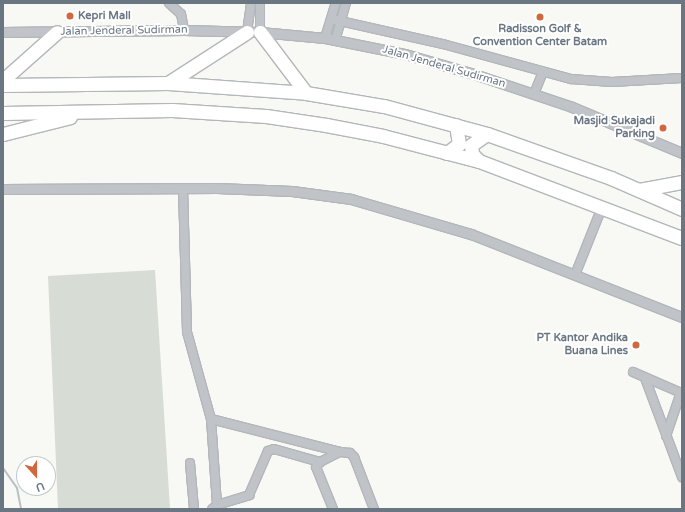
<!DOCTYPE html>
<html>
<head>
<meta charset="utf-8">
<style>
	body { margin:0 }
	#map { position:relative; width:685px; height:512px; overflow:hidden; background:#f8f8f5; font-family:"Varela Round",sans-serif }
	div>[style] { position:absolute }
	[style*='--x'] { left:calc(var(--x)*1px); top:calc(var(--y)*1px); width:calc(var(--w)*1px); rotate:calc(var(--a)*1deg) }
	.green>* { inset:0; background:#d7dcd5 }
	.stream>* { height:2px; margin:-1px; padding:0 1px; transform-origin:1px; border-radius:1px; background:#b8c1c6 }
	.roads { filter:drop-shadow(1px 0 #b3b7ba) drop-shadow(-1px 0 #b3b7ba) drop-shadow(0 1px #b3b7ba) drop-shadow(0 -1px #b3b7ba) }
	.minor>* { height:8px; margin:-4px; padding:0 4px; transform-origin:4px; border-radius:4px; background:#c0c3c7 }
	.tertiary>* { height:9px; margin:-4.5px; padding:0 4.5px; transform-origin:4.5px; border-radius:4.5px; background:#c0c3c7 }
	.trunk>* { height:13px; margin:-6.5px; padding:0 6.5px; transform-origin:6.5px; border-radius:6.5px; background:#fff }
	.dots>* { width:11px; height:11px; translate:-50% -50%; box-sizing:border-box; border:2px solid #fff; border-radius:50% }
	span { translate:-50% -50%; white-space:nowrap; text-align:center; line-height:1.15; -webkit-text-stroke:4px #fff; paint-order:stroke }
	.poi-label { font-size:11px; color:#6a7783; font-weight:700 }
	.left { translate:0 -50%; text-align:left }
	.right { translate:-100% -50%; text-align:right }
	.street-label { font-size:11px; color:#6a7783 }
	.frame { position:absolute; inset:0; border:4px solid #6a7783; pointer-events:none }
	.north { position:absolute; left:16px; top:456px; width:40px; height:40px; box-sizing:border-box; background:#fff; border:1px solid #c3c9cd; border-radius:50%; rotate:159deg; font-size:11px; font-weight:700; line-height:16px; text-align:center; color:#6a7783 }
	.north::after { content:''; display:block; margin:auto; width:14px; height:18px; background:#d0673d; clip-path:polygon(50% 0,100% 100%,50% 72%,0 100%) }
</style>
</head>
<body>
<div id="map">
	<div class="green">
		<i style="clip-path:polygon(155px 270px,170px 509px,58px 509px,48px 276px)"></i>
	</div>
	<div class="stream">
		<i style="--x:3;--y:468;--w:24;--a:55"></i>
		<i style="--x:17;--y:488;--w:21;--a:79"></i>
	</div>
	<div class="roads">
		<div class="minor">
			<i style="--x:169;--y:3;--w:16;--a:43"></i>
			<i style="--x:181;--y:14;--w:16;--a:79"></i>
			<i style="--x:260;--y:3;--w:29;--a:90"></i>
			<i style="--x:331;--y:19;--w:115;--a:12.6"></i>
			<i style="--x:443;--y:44;--w:133;--a:15.3"></i>
			<i style="--x:571;--y:79;--w:41;--a:4.2"></i>
			<i style="--x:612;--y:82;--w:70;--a:-3.3"></i>
			<i style="--x:247;--y:32;--w:29;--a:-82"></i>
			<i style="--x:325;--y:38;--w:37;--a:-73"></i>
			<i style="--x:335;--y:41;--w:40;--a:-74"></i>
			<i style="--x:534;--y:94;--w:24;--a:-68"></i>
			<i style="--x:183;--y:188;--w:144;--a:88.4"></i>
			<i style="--x:187;--y:332;--w:90;--a:74.6"></i>
			<i style="--x:211;--y:419;--w:133;--a:14.3"></i>
			<i style="--x:575;--y:275;--w:73;--a:-68.3"></i>
			<i style="--x:633;--y:372;--w:50;--a:23.5"></i>
			<i style="--x:679;--y:392;--w:6;--a:90"></i>
			<i style="--x:679;--y:398;--w:40;--a:108.9"></i>
			<i style="--x:645;--y:378;--w:106;--a:69.5"></i>
			<i style="--x:211;--y:419;--w:86;--a:86"></i>
			<i style="--x:217;--y:505;--w:6;--a:141"></i>
			<i style="--x:190;--y:463;--w:46;--a:85"></i>
			<i style="--x:217;--y:505;--w:34;--a:-17"></i>
			<i style="--x:249;--y:495;--w:48;--a:-66.6"></i>
			<i style="--x:268;--y:451;--w:6;--a:-18"></i>
			<i style="--x:274;--y:449;--w:48;--a:15.8"></i>
			<i style="--x:333;--y:509;--w:45;--a:-112"></i>
			<i style="--x:316;--y:467;--w:6;--a:-51"></i>
			<i style="--x:320;--y:462;--w:22;--a:-27"></i>
			<i style="--x:340;--y:452;--w:10;--a:6"></i>
			<i style="--x:350;--y:453;--w:6;--a:45"></i>
			<i style="--x:354;--y:457;--w:56;--a:69"></i>
		</div>
		<div class="tertiary">
			<i style="--x:3;--y:32;--w:181;--a:-0.6"></i>
			<i style="--x:184;--y:30;--w:76;--a:1.5"></i>
			<i style="--x:260;--y:32;--w:65;--a:5.3"></i>
			<i style="--x:325;--y:38;--w:82;--a:11.3"></i>
			<i style="--x:405;--y:54;--w:72;--a:16.2"></i>
			<i style="--x:474;--y:74;--w:103;--a:18.6"></i>
			<i style="--x:572;--y:107;--w:119;--a:22.7"></i>
			<i style="--x:3;--y:189;--w:214;--a:-0.3"></i>
			<i style="--x:217;--y:188;--w:75;--a:2.3"></i>
			<i style="--x:292;--y:191;--w:60;--a:7.7"></i>
			<i style="--x:351;--y:199;--w:125;--a:16.3"></i>
			<i style="--x:471;--y:234;--w:227;--a:21.5"></i>
		</div>
		<div class="trunk">
			<i style="--x:260;--y:32;--w:76;--a:53"></i>
			<i style="--x:3;--y:80;--w:72;--a:-41.6"></i>
			<i style="--x:168;--y:83;--w:94;--a:-32.8"></i>
			<i style="--x:3;--y:85;--w:165;--a:-0.7"></i>
			<i style="--x:168;--y:83;--w:138;--a:4.1"></i>
			<i style="--x:306;--y:93;--w:79;--a:9.5"></i>
			<i style="--x:384;--y:106;--w:107;--a:15.2"></i>
			<i style="--x:487;--y:134;--w:132;--a:19.5"></i>
			<i style="--x:611;--y:178;--w:77;--a:23.6"></i>
			<i style="--x:3;--y:113;--w:169;--a:-1"></i>
			<i style="--x:172;--y:110;--w:94;--a:3.7"></i>
			<i style="--x:266;--y:116;--w:61;--a:8.5"></i>
			<i style="--x:326;--y:125;--w:58;--a:10.9"></i>
			<i style="--x:383;--y:136;--w:99;--a:14.6"></i>
			<i style="--x:479;--y:161;--w:217;--a:20.8"></i>
			<i style="--x:3;--y:134;--w:69;--a:-14.2"></i>
			<i style="--x:447;--y:153;--w:15;--a:-37"></i>
			<i style="--x:459;--y:144;--w:19;--a:-99"></i>
			<i style="--x:479;--y:161;--w:10;--a:-135"></i>
			<i style="--x:472;--y:154;--w:9;--a:-96"></i>
			<i style="--x:471;--y:145;--w:19;--a:-35"></i>
			<i style="--x:639;--y:190;--w:44;--a:-10.5"></i>
		</div>
	</div>
	<div class="dots">
		<i style="left:70px;top:16px;background:#d0673d"></i>
		<i style="left:540px;top:17px;background:#d0673d"></i>
		<i style="left:663px;top:128px;background:#d0673d"></i>
		<i style="left:636px;top:345px;background:#d0673d"></i>
	</div>
	<div class="poi-label">
		<span class="left" style="left:78px;top:16px">Kepri Mall</span>
		<span style="left:540px;top:36px">Radisson Golf &amp;<br>Convention Center Batam</span>
		<span class="right" style="left:655px;top:128px">Masjid Sukajadi<br>Parking</span>
		<span class="right" style="left:628px;top:345px">PT Kantor Andika<br>Buana Lines</span>
	</div>
	<div class="street-label">
		<span style="left:124px;top:31px;rotate:-1deg">Jalan Jenderal Sudirman</span>
		<span style="left:444px;top:67px;rotate:16deg">Jalan Jenderal Sudirman</span>
	</div>
	<div class="frame"></div>
	<div class="north">U</div>
</div>
</body>
</html>
